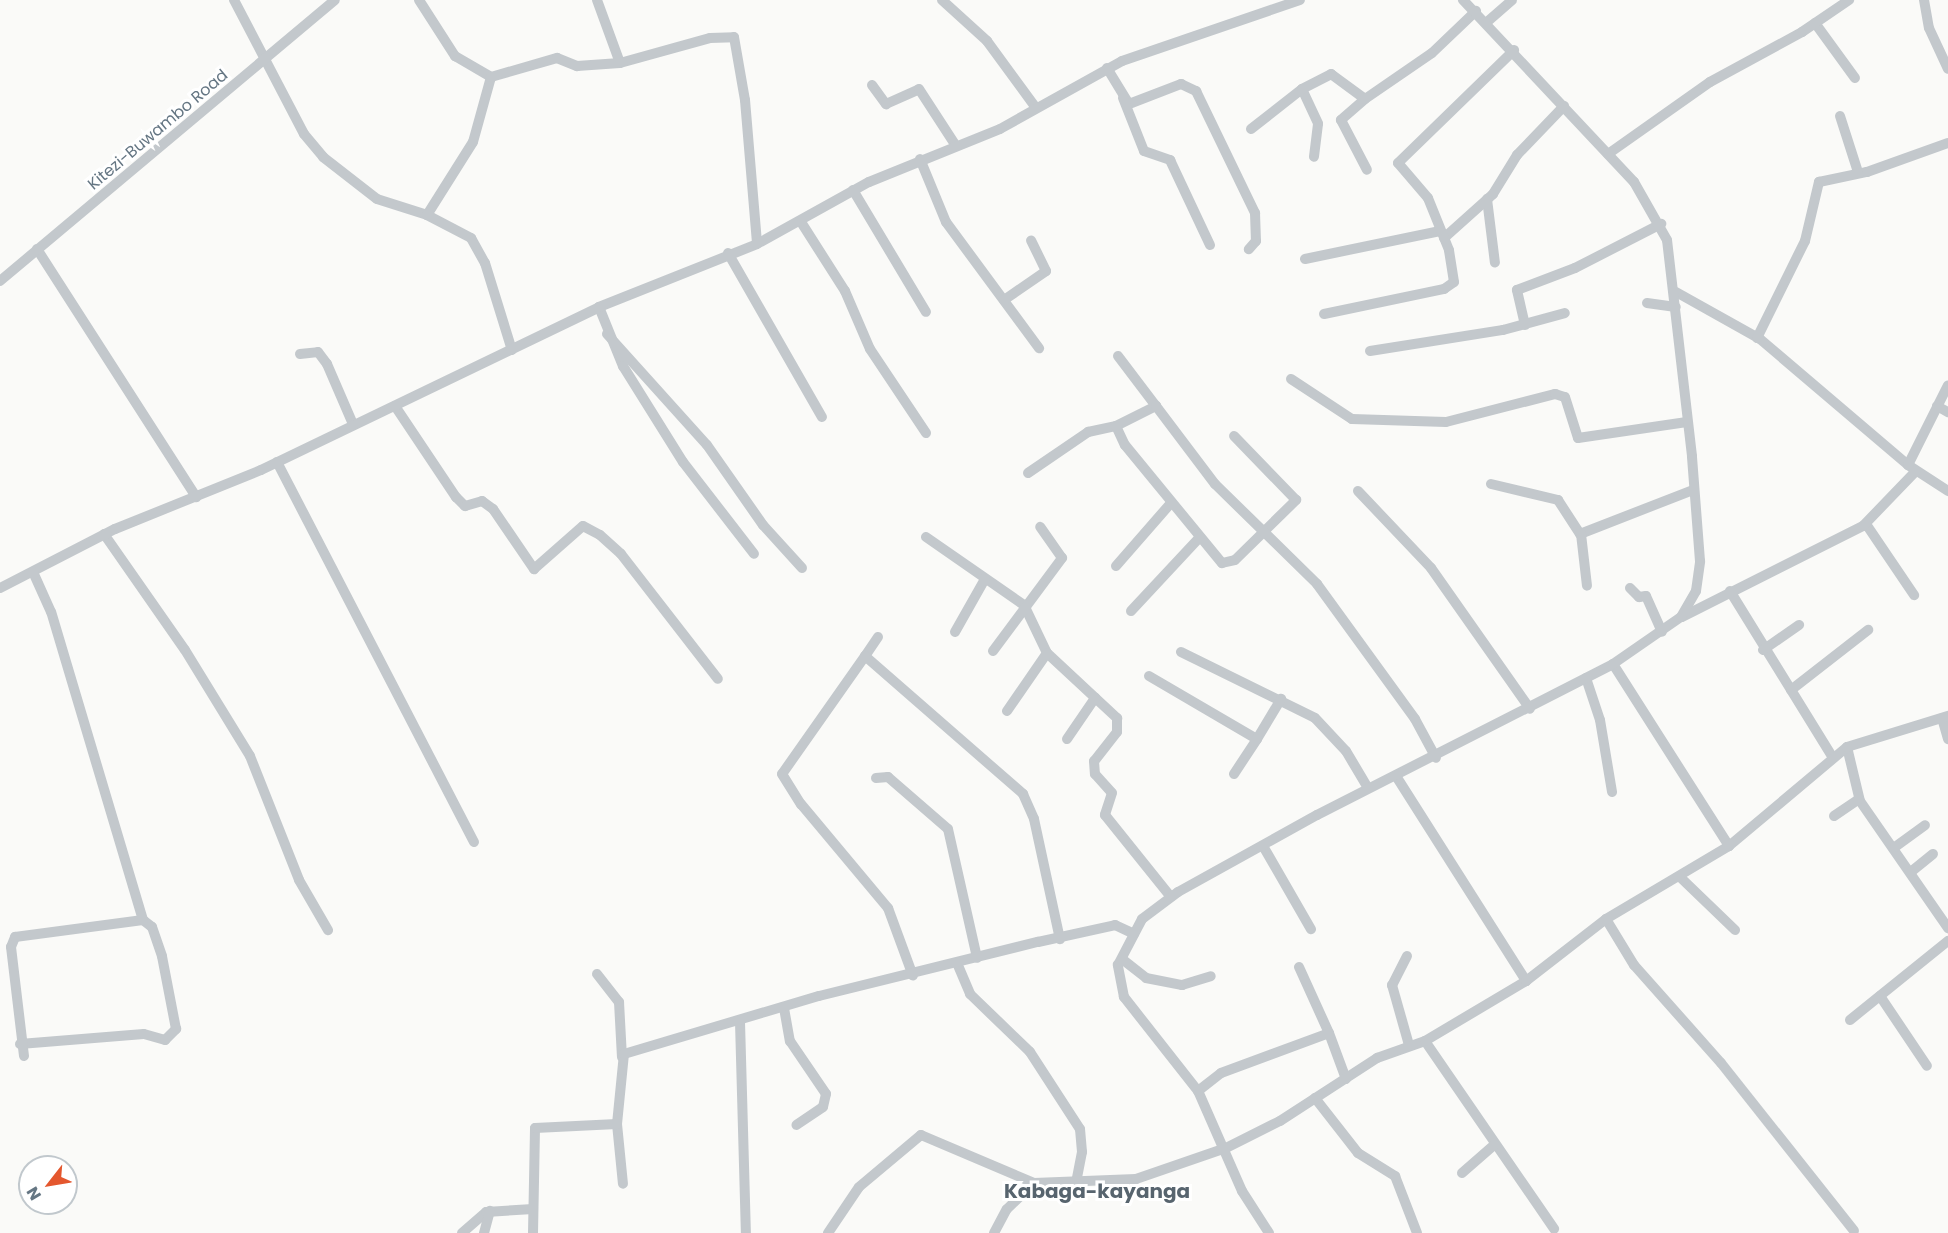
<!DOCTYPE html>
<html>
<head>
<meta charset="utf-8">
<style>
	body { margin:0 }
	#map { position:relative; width:1948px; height:1233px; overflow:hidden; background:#fafaf8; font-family:Poppins,sans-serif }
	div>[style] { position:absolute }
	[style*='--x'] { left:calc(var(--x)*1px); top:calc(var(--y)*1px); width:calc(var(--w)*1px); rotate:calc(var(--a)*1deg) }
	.minor>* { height:10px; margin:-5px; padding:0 5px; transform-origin:5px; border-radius:5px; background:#c3c8cc }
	span { translate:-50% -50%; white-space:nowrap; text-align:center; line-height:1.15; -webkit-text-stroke:6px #fff; paint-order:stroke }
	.street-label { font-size:16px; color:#657683 }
	.quarter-label { font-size:20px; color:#57646e; font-weight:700 }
	.north { position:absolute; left:18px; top:1155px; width:60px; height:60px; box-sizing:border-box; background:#fff; border:2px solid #c1c8cd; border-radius:50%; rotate:239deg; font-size:16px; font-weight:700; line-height:24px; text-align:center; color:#657683 }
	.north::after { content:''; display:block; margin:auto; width:21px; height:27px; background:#e4572e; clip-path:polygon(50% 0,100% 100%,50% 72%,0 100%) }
</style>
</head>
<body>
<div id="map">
	<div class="minor">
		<i style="--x:234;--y:0;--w:151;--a:62.4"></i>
		<i style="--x:304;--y:134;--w:30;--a:50"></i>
		<i style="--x:323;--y:157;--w:68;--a:37.9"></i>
		<i style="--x:377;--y:199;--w:52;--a:17.7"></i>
		<i style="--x:427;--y:215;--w:50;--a:27.6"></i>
		<i style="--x:471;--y:238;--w:29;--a:61"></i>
		<i style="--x:485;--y:263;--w:91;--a:72.8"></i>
		<i style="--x:419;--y:0;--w:67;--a:57.3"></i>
		<i style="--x:455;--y:56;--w:42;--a:30.3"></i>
		<i style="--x:597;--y:0;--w:67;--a:69.9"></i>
		<i style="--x:942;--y:0;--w:61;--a:42.3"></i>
		<i style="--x:987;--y:41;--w:83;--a:53.8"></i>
		<i style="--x:1924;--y:0;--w:28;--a:80"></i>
		<i style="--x:1929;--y:28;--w:45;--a:65.1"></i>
		<i style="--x:1487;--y:22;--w:33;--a:-41"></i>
		<i style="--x:1815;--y:23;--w:68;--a:54"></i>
		<i style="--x:1107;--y:68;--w:42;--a:58.6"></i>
		<i style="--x:1129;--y:104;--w:56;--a:-21"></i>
		<i style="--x:1181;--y:84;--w:17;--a:25"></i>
		<i style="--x:1196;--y:91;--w:136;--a:64.2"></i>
		<i style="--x:1255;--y:213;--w:28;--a:88"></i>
		<i style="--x:1256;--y:241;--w:11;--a:131"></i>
		<i style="--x:872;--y:85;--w:24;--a:54"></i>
		<i style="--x:886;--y:104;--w:36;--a:-24"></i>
		<i style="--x:919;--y:89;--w:68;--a:57"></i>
		<i style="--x:1302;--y:89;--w:38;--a:65"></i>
		<i style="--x:1318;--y:124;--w:33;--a:97"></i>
		<i style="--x:1123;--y:98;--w:57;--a:68.4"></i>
		<i style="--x:1144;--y:151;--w:28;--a:19"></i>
		<i style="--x:1170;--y:160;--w:94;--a:64.8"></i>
		<i style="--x:1365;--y:99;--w:32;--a:139"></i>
		<i style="--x:1341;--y:120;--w:56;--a:62.5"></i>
		<i style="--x:1840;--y:116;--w:59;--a:72.2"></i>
		<i style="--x:1251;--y:129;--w:65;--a:-38.1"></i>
		<i style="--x:1302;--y:89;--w:33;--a:-27"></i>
		<i style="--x:1331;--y:74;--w:42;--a:36.3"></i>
		<i style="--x:1365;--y:99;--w:81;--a:-34.5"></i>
		<i style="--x:1432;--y:53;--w:61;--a:-43.7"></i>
		<i style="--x:1608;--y:154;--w:125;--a:-35.2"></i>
		<i style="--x:1710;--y:82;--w:105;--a:-28.5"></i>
		<i style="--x:1802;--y:32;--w:57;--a:-34.2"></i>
		<i style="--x:920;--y:159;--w:68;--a:67.6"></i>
		<i style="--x:946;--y:222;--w:157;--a:53.6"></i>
		<i style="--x:853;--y:190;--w:142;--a:59.1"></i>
		<i style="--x:1487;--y:199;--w:64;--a:82.9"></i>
		<i style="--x:427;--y:215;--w:86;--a:-57.8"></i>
		<i style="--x:473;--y:142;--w:67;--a:-74.5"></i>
		<i style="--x:491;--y:77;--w:69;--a:-16.1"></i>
		<i style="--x:557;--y:58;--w:22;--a:22"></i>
		<i style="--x:577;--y:66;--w:43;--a:-4"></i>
		<i style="--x:620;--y:63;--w:93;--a:-15.5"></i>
		<i style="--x:710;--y:38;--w:24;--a:-2"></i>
		<i style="--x:734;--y:37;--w:64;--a:80.1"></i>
		<i style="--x:745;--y:100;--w:144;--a:85.2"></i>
		<i style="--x:801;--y:222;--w:82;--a:57.5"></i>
		<i style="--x:845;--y:291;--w:63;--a:66.7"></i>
		<i style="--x:870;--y:349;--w:101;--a:56.3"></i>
		<i style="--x:1444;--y:238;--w:66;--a:-41.9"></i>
		<i style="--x:1493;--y:194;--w:46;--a:-58.4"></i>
		<i style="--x:1517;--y:155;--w:68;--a:-46.2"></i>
		<i style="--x:37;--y:249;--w:295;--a:57.3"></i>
		<i style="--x:728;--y:253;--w:189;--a:60.2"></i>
		<i style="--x:1305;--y:259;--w:138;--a:-11.7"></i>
		<i style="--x:0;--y:281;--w:437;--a:-40"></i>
		<i style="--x:1676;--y:292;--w:96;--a:29.2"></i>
		<i style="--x:1760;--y:339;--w:194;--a:40.4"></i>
		<i style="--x:1908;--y:465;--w:48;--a:33"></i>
		<i style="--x:1004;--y:300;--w:51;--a:-34.6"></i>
		<i style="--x:1046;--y:271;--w:34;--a:-116"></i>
		<i style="--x:1647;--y:303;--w:29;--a:8"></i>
		<i style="--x:599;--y:307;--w:64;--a:67.9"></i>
		<i style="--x:623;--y:366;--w:113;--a:58"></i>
		<i style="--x:683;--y:462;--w:116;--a:52.3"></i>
		<i style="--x:1324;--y:314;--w:123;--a:-11.8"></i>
		<i style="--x:1444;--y:289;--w:12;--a:-35"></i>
		<i style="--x:1454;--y:282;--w:32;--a:-99"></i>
		<i style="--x:1449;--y:250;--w:56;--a:-112"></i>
		<i style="--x:1428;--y:198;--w:46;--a:-130.6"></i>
		<i style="--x:1398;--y:163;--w:162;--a:-44.2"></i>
		<i style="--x:1525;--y:325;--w:36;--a:-103"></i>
		<i style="--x:1517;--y:290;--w:62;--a:-20.8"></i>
		<i style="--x:1575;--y:268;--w:97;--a:-27.1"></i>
		<i style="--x:607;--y:334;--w:149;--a:48"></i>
		<i style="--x:707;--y:445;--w:98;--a:55"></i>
		<i style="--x:763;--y:525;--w:58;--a:47.8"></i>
		<i style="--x:1757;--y:338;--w:108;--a:-63.7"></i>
		<i style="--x:1805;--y:241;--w:61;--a:-76.7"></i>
		<i style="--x:1819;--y:182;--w:49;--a:-11.8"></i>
		<i style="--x:1867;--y:172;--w:86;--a:-19.7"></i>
		<i style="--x:1370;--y:351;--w:135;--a:-9"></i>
		<i style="--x:1503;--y:330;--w:64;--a:-15.3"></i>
		<i style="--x:300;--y:354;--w:18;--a:-6"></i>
		<i style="--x:318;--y:352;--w:15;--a:53"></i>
		<i style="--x:327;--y:364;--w:65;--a:66.6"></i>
		<i style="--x:1118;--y:356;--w:63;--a:52.8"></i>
		<i style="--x:1291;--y:379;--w:73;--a:33.3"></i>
		<i style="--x:1352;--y:419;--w:94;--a:1.8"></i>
		<i style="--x:1446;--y:422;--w:113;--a:-14.4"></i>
		<i style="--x:1555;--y:394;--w:10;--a:17"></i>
		<i style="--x:1565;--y:397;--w:43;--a:72.4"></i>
		<i style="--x:1578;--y:438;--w:110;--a:-8.4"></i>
		<i style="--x:395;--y:406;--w:110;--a:56.2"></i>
		<i style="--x:456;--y:497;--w:13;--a:45"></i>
		<i style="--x:465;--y:506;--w:18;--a:-16"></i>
		<i style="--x:482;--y:501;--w:14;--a:36"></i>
		<i style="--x:493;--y:509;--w:73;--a:55.7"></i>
		<i style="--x:534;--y:569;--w:65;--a:-41.3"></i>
		<i style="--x:583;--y:526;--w:19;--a:28"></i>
		<i style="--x:600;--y:535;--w:28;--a:42"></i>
		<i style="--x:621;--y:554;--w:158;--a:52.2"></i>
		<i style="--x:1937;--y:406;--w:13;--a:29"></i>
		<i style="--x:1116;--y:426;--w:21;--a:65"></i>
		<i style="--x:1125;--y:445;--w:153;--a:50.6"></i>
		<i style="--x:1222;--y:563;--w:13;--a:-13"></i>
		<i style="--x:1235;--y:560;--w:86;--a:-44.5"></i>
		<i style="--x:1296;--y:500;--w:89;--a:-134.1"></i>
		<i style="--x:277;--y:462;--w:428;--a:62.6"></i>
		<i style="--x:1908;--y:465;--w:89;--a:-63.4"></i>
		<i style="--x:1028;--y:473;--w:73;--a:-34.3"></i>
		<i style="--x:1088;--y:432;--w:29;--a:-12"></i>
		<i style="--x:1116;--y:426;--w:45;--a:-26.6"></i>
		<i style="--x:1156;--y:406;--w:98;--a:52.9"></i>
		<i style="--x:1215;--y:484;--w:143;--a:44.4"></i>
		<i style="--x:1317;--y:584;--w:167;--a:54"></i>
		<i style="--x:1415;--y:719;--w:44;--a:61.7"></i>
		<i style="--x:1491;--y:484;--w:69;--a:13.4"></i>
		<i style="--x:1558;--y:500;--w:40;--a:57.1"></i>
		<i style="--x:1580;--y:534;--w:121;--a:-21.3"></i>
		<i style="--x:1358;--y:491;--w:106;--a:46.5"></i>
		<i style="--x:1431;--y:568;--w:172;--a:54.9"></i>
		<i style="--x:1866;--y:524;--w:86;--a:55.9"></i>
		<i style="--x:104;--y:534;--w:141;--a:55.1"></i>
		<i style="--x:185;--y:650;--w:124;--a:58.5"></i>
		<i style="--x:250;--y:756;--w:133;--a:68.4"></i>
		<i style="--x:299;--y:880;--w:58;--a:59.9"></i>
		<i style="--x:1581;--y:534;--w:52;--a:83.4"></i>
		<i style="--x:926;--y:537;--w:119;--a:34.8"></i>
		<i style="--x:1024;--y:605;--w:53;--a:64.4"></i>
		<i style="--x:1047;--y:653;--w:96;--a:42.9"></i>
		<i style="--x:1117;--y:718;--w:14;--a:90"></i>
		<i style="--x:1117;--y:732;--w:37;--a:128"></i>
		<i style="--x:1094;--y:761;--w:13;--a:86"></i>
		<i style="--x:1095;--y:774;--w:25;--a:48"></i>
		<i style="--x:1112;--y:793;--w:23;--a:108"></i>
		<i style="--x:1105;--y:815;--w:105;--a:51.2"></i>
		<i style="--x:1116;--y:566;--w:84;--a:-48.9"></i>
		<i style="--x:0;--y:588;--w:129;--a:-27.2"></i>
		<i style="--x:115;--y:529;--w:157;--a:-22"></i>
		<i style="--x:261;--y:470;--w:375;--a:-25.7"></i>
		<i style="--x:599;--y:307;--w:170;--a:-21.7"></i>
		<i style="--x:757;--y:244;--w:128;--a:-29"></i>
		<i style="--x:869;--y:182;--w:141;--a:-22"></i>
		<i style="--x:1000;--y:129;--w:140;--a:-29.1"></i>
		<i style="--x:1122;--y:61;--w:188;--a:-18.9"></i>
		<i style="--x:1630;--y:588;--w:13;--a:45"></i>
		<i style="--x:1639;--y:597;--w:7;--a:-8"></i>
		<i style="--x:1646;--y:596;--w:39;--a:66"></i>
		<i style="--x:1730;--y:591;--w:196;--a:58.3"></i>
		<i style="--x:1131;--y:611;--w:101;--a:-47"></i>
		<i style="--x:1682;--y:617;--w:203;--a:-26.7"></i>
		<i style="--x:1863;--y:526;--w:76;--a:-46.1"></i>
		<i style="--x:955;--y:632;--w:61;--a:-60.5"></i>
		<i style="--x:878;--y:637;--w:23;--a:124"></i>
		<i style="--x:865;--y:656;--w:210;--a:41.1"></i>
		<i style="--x:1023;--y:794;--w:27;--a:66"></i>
		<i style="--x:1034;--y:819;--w:123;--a:77.8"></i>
		<i style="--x:1763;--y:650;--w:44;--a:-34.8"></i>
		<i style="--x:993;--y:651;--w:116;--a:-53.4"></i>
		<i style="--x:1062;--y:558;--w:38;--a:-125"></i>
		<i style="--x:1181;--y:652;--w:149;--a:26.2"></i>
		<i style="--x:1315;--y:718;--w:45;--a:46.8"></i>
		<i style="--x:1346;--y:751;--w:43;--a:59.3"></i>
		<i style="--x:865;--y:656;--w:144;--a:125.1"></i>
		<i style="--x:782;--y:774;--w:36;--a:58"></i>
		<i style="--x:801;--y:804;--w:136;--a:50.1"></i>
		<i style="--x:888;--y:908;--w:72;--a:69.8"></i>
		<i style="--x:1613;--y:664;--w:216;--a:57.5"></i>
		<i style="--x:1149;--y:676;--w:125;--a:30.3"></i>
		<i style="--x:1257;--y:739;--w:47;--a:-59"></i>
		<i style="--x:1586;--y:678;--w:44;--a:71.6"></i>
		<i style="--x:1600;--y:720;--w:73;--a:80.5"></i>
		<i style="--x:1791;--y:690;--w:98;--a:-37.9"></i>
		<i style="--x:1007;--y:711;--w:70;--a:-55.4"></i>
		<i style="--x:1942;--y:718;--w:22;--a:74"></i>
		<i style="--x:1067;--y:739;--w:50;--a:-55.7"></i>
		<i style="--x:1847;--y:747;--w:56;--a:76.5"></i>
		<i style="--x:1860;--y:801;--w:155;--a:55.3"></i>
		<i style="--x:1234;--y:774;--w:42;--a:-56.7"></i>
		<i style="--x:1396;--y:776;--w:243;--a:57.6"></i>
		<i style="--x:876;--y:778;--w:12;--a:-5"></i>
		<i style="--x:888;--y:777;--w:79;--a:40.9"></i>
		<i style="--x:948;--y:829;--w:132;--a:77.3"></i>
		<i style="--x:1834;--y:816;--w:30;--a:-34"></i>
		<i style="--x:1263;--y:846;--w:96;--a:60"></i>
		<i style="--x:1895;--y:847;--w:37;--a:-36"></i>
		<i style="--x:1912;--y:871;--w:27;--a:-39"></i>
		<i style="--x:1681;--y:878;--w:75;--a:43.9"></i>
		<i style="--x:1606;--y:919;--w:54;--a:58.7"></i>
		<i style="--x:1634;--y:965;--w:131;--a:48.4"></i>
		<i style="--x:1721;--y:1063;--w:214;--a:51.6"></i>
		<i style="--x:1407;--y:956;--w:33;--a:117"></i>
		<i style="--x:1392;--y:985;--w:62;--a:74.2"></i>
		<i style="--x:1122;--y:959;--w:31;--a:38"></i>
		<i style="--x:1146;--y:978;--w:37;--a:11"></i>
		<i style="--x:1182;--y:985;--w:30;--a:-17"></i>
		<i style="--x:957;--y:963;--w:34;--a:67"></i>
		<i style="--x:970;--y:994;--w:83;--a:44"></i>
		<i style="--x:1030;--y:1052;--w:92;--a:57"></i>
		<i style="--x:1080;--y:1129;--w:23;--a:85"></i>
		<i style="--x:1082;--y:1152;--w:32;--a:101"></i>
		<i style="--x:1299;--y:967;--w:72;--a:65.6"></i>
		<i style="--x:597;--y:974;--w:36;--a:52"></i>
		<i style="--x:619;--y:1002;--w:55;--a:86.9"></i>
		<i style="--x:1880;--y:996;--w:84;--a:56.1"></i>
		<i style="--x:784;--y:1008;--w:34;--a:80"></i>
		<i style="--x:790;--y:1041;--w:64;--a:55.8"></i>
		<i style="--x:826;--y:1094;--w:13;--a:103"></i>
		<i style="--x:823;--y:1107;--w:32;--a:146"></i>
		<i style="--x:1850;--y:1020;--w:126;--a:-38.9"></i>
		<i style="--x:740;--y:1022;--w:211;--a:88.4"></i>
		<i style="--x:1425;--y:1041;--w:228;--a:55.5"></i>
		<i style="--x:20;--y:1044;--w:124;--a:-4.6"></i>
		<i style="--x:144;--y:1034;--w:22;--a:16"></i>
		<i style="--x:165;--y:1040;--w:16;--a:-45"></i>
		<i style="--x:176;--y:1029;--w:74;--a:-100.9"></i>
		<i style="--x:162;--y:956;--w:31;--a:-109"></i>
		<i style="--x:152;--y:927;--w:11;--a:-142"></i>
		<i style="--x:24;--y:1056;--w:110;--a:-96.8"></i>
		<i style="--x:11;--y:947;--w:11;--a:-68"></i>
		<i style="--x:15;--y:937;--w:129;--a:-7.6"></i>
		<i style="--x:143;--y:920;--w:321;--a:-106.6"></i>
		<i style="--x:51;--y:612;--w:44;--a:-114.2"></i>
		<i style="--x:1198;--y:1091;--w:29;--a:-38"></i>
		<i style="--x:1221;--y:1073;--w:115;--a:-20.3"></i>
		<i style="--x:1329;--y:1033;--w:49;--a:69.7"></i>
		<i style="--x:1315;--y:1098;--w:70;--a:52"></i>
		<i style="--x:1358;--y:1153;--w:44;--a:31.9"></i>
		<i style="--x:1395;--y:1176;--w:61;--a:68.9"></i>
		<i style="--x:617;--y:1124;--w:60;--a:84.3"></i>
		<i style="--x:1462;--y:1173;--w:43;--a:-41.2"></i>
		<i style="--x:462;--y:1233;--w:32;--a:-41"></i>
		<i style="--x:486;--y:1212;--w:47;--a:-3.7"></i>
		<i style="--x:484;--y:1233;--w:23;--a:-75"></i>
		<i style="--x:533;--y:1233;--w:105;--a:-88.9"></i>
		<i style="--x:535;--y:1128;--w:82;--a:-2.8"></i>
		<i style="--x:617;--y:1124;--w:70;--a:-84.3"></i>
		<i style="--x:624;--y:1054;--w:203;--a:-16.6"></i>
		<i style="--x:819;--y:996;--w:226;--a:-13.9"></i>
		<i style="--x:1038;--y:942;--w:79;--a:-12.4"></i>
		<i style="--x:1115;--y:925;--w:21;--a:25"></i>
		<i style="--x:828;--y:1233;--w:55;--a:-56"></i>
		<i style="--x:859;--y:1187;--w:81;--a:-40"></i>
		<i style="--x:921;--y:1135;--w:123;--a:23"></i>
		<i style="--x:994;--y:1233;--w:27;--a:-62"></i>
		<i style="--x:1007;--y:1209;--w:37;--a:-44"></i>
		<i style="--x:1034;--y:1183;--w:102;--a:-2.2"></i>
		<i style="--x:1136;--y:1179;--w:95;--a:-19"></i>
		<i style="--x:1226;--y:1148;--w:60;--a:-26.6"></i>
		<i style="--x:1280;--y:1121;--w:116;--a:-33"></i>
		<i style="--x:1377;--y:1058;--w:51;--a:-19.5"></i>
		<i style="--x:1425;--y:1041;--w:117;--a:-30.7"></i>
		<i style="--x:1526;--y:981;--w:101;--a:-37.8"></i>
		<i style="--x:1606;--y:919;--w:143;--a:-30.7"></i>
		<i style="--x:1729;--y:846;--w:154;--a:-40"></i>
		<i style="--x:1847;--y:747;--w:106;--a:-17.1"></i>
		<i style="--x:1269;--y:1233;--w:50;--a:-122.7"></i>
		<i style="--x:1242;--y:1191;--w:109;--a:-113.7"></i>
		<i style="--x:1198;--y:1091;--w:120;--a:-128.2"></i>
		<i style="--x:1124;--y:997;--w:33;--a:-101"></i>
		<i style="--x:1118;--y:965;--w:52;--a:-62.4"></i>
		<i style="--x:1142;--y:919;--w:45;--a:-36.9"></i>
		<i style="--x:1178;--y:892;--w:159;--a:-29"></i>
		<i style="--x:1317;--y:815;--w:332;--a:-27"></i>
		<i style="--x:1613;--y:664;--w:83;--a:-34.7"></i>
		<i style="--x:1681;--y:617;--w:30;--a:-60"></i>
		<i style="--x:1696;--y:591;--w:30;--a:-82"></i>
		<i style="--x:1700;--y:561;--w:105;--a:-94.4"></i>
		<i style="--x:1692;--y:456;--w:217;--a:-96.6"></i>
		<i style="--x:1667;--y:240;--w:67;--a:-119.6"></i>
		<i style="--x:1634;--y:182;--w:250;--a:-133.2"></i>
	</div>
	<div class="street-label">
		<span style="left:158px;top:130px;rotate:-40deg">Kitezi-Buwambo Road</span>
	</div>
	<div class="quarter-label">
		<span style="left:1097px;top:1191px">Kabaga-kayanga</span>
	</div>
	<div class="north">N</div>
</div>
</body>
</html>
